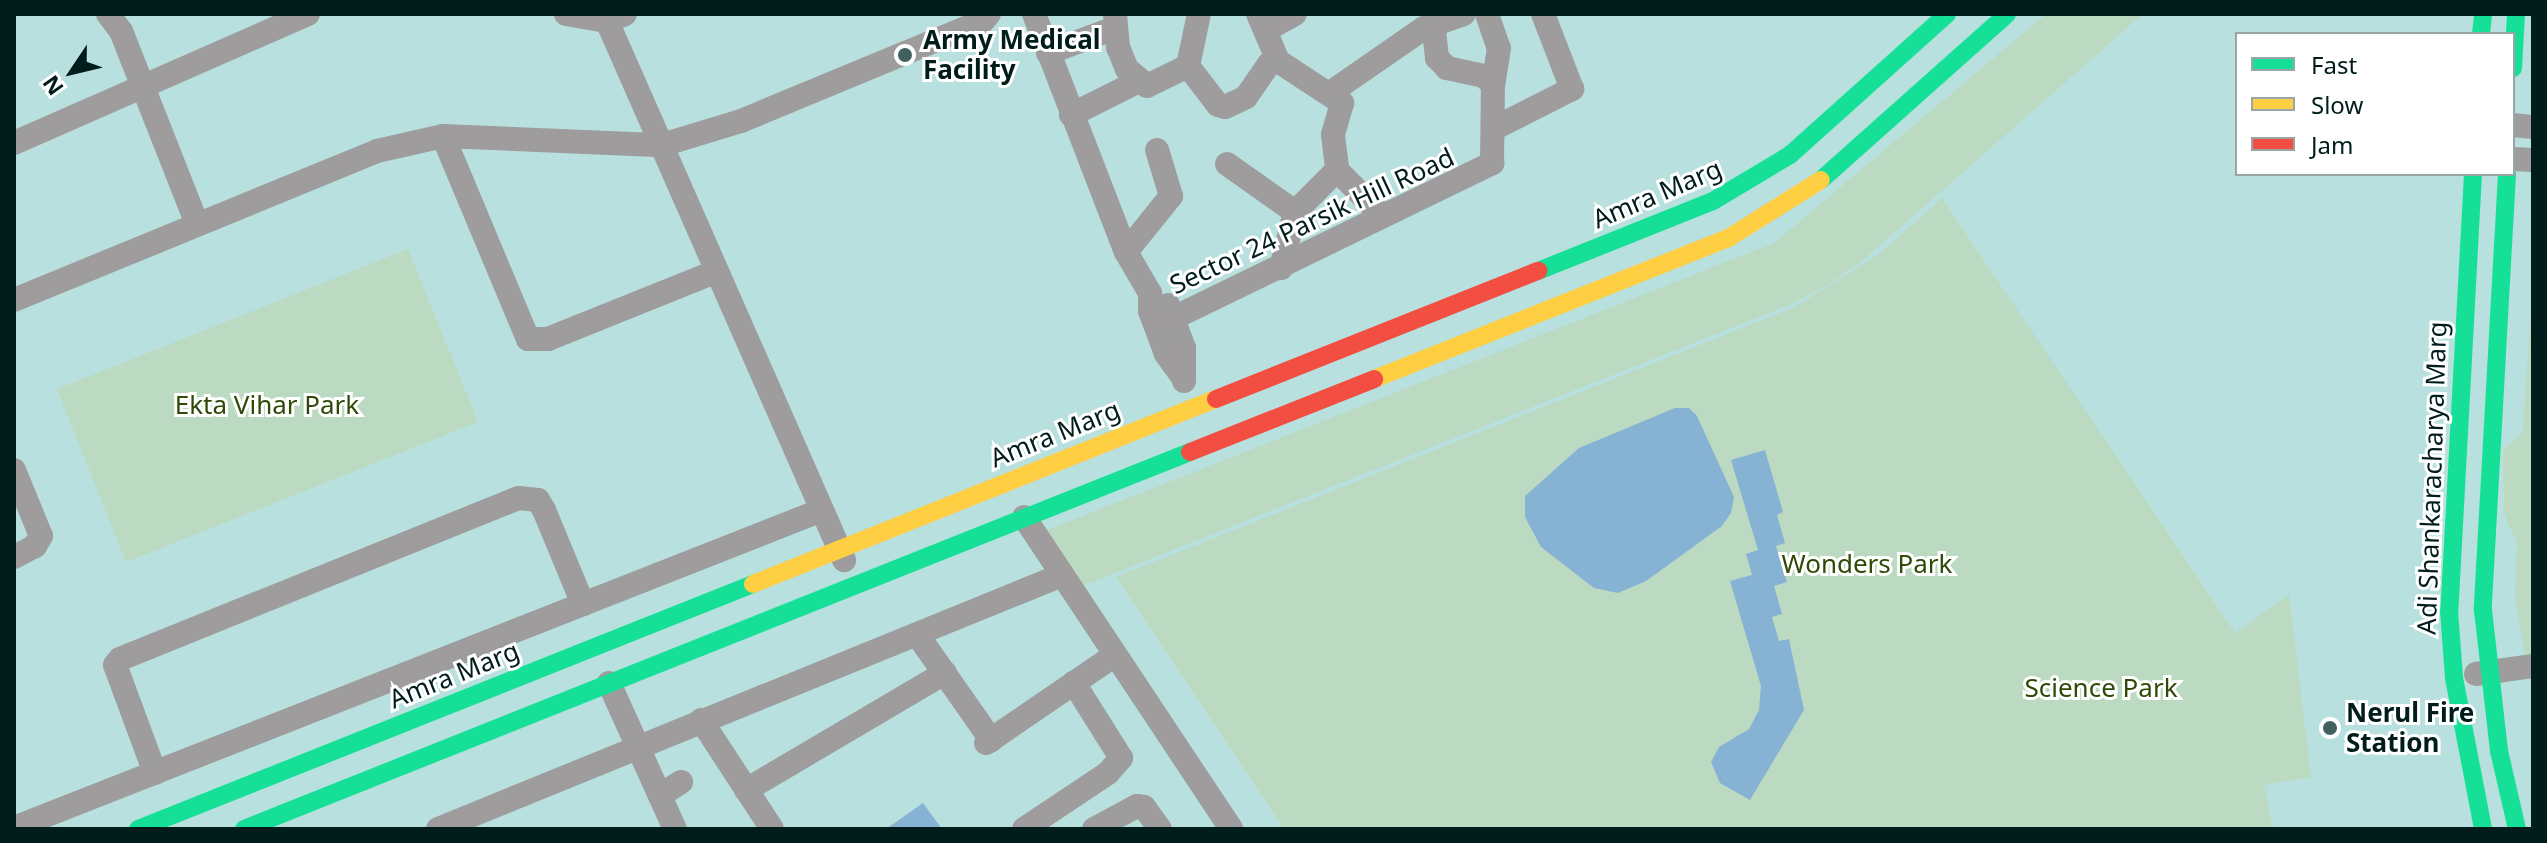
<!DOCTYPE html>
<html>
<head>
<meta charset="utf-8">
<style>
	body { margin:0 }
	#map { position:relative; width:2547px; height:843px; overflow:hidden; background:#b8e0de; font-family:"Noto Sans",sans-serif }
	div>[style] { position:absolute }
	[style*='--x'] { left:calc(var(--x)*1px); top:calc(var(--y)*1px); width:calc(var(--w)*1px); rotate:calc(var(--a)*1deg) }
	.green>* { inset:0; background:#bcdac2 }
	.water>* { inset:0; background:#86b2d4 }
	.street>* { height:24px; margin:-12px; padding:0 12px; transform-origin:12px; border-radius:12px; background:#9e9c9d }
	.fast>* { height:18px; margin:-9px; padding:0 9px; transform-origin:9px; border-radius:9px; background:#16e098 }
	.slow>* { height:18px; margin:-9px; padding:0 9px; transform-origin:9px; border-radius:9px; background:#ffcf43 }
	.jam>* { height:18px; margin:-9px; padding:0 9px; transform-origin:9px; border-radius:9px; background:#f24e42 }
	.dots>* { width:22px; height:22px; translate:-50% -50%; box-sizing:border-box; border:4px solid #fff; border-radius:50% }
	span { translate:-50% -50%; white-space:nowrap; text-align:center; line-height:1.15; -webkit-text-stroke:6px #fff; paint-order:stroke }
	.poi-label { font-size:26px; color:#001d1c; font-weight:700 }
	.left { translate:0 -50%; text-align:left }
	.street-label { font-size:26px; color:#001d1c }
	.park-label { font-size:26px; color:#2f4a07 }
	.frame { position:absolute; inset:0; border:16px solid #001d1c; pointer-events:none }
	.legend { position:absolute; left:2235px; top:32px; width:280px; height:144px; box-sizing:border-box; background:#fff; border:2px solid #99a5a4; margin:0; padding:10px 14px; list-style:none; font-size:24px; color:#001d1c }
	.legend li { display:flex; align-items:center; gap:16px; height:40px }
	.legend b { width:40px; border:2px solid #99a5a4 }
	.north { position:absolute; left:32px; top:32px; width:80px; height:80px; -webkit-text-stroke:6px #fff; paint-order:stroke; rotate:235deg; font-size:22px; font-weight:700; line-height:32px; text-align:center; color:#001d1c }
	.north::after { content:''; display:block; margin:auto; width:28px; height:36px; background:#001d1c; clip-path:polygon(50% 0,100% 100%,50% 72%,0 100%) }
</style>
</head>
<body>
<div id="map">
	<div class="green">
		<i style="clip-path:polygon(2046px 14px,2143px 14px,1861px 262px,1826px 286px,1789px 305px,1072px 590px,1042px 532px,1774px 243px)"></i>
		<i style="clip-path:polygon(1942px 198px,2235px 633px,2289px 595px,2311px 777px,2264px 785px,2273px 829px,1284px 829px,1116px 577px,1795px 307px,1879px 254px)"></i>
		<i style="clip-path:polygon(408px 249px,478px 422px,126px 562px,57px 389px)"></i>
		<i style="clip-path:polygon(2533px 275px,2533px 699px,2515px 597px,2517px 544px,2504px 514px,2503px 450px,2523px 431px)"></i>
	</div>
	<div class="water">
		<i style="clip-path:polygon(1675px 408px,1689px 408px,1697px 416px,1734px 497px,1731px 513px,1722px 526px,1646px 581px,1618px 593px,1594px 588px,1541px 547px,1525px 517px,1525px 496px,1579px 448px)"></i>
		<i style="clip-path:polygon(1765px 450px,1783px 512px,1777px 515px,1785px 543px,1776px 546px,1787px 582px,1774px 586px,1782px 614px,1772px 617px,1779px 641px,1789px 639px,1804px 710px,1750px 800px,1720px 783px,1711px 762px,1719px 747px,1749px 729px,1759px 710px,1761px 686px,1730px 581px,1752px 575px,1746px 554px,1758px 550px,1731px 460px)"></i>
		<i style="clip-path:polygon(923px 803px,942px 829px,886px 829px)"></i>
	</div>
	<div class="street">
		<i style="--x:108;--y:14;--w:21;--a:53"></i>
		<i style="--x:121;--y:31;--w:207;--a:68.5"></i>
		<i style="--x:566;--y:14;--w:42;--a:9.7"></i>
		<i style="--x:607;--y:21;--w:19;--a:-21"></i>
		<i style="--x:1034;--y:14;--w:255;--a:68.9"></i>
		<i style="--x:1126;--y:252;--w:48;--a:59.7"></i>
		<i style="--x:1150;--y:293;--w:18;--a:90"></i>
		<i style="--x:1150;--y:311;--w:46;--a:69.6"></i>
		<i style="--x:1166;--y:354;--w:27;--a:54"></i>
		<i style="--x:1115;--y:14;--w:33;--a:85"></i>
		<i style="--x:1118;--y:47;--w:24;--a:68"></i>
		<i style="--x:1127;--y:69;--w:26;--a:40"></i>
		<i style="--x:1147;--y:86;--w:46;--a:-26"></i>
		<i style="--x:1188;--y:66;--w:49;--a:52.4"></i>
		<i style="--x:1218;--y:105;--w:7;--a:16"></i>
		<i style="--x:1225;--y:107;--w:23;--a:-25"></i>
		<i style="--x:1246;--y:97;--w:40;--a:-55.1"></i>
		<i style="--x:1269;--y:64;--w:9;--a:-18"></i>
		<i style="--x:1278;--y:61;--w:77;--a:33.3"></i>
		<i style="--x:1342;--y:103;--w:33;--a:106"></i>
		<i style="--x:1333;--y:135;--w:35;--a:83"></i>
		<i style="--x:1337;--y:170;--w:59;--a:135"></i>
		<i style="--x:1295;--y:212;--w:58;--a:104"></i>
		<i style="--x:1258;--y:14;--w:51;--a:66.9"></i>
		<i style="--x:1487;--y:14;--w:36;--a:71"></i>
		<i style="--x:1499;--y:48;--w:37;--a:99"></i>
		<i style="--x:607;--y:21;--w:589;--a:66.26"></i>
		<i style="--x:1266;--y:30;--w:33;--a:-29"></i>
		<i style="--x:1048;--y:53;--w:72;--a:-20.5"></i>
		<i style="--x:1188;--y:66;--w:53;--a:-78.1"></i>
		<i style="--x:1330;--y:93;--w:114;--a:-34.7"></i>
		<i style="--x:1424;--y:28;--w:42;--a:-19.3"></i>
		<i style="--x:1071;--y:115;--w:74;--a:-26.6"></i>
		<i style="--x:2513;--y:125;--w:20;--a:6"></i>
		<i style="--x:1493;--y:129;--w:89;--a:-26.9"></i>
		<i style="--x:1572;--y:89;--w:80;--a:-111.1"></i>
		<i style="--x:443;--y:136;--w:220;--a:67.3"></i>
		<i style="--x:528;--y:339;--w:20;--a:0"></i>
		<i style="--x:548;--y:339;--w:182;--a:-21.9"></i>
		<i style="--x:14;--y:143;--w:321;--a:-23.7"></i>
		<i style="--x:2513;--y:159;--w:20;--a:3"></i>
		<i style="--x:1227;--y:164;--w:83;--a:35.2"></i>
		<i style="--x:1337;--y:170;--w:64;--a:45.6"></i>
		<i style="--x:1126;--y:252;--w:72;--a:-51.2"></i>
		<i style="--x:1171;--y:196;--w:48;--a:-106.9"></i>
		<i style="--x:14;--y:300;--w:392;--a:-22.3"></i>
		<i style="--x:377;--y:151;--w:68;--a:-12.8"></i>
		<i style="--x:443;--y:136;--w:219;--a:2.4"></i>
		<i style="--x:662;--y:145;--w:83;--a:-16.9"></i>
		<i style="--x:741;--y:121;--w:262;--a:-22.5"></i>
		<i style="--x:983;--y:21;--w:9;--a:-49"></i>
		<i style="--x:1168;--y:305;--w:46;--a:69.6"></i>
		<i style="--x:1184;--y:348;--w:33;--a:90"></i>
		<i style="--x:1157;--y:326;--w:373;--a:-25.9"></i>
		<i style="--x:1492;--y:163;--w:78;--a:-89.3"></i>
		<i style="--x:1493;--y:85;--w:13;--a:-135"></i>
		<i style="--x:1484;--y:76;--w:38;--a:-168"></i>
		<i style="--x:1447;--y:68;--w:14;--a:-135"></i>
		<i style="--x:1437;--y:58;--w:30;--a:-96"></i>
		<i style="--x:1434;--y:28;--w:15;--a:-67"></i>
		<i style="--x:14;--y:470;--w:71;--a:67.8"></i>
		<i style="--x:41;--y:536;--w:12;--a:121"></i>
		<i style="--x:35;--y:546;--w:24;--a:152"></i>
		<i style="--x:1024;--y:517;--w:374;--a:56.4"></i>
		<i style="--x:919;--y:637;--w:126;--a:55"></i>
		<i style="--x:2476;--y:674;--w:58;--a:-8"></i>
		<i style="--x:609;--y:683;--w:160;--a:65.7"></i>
		<i style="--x:701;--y:720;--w:130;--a:56.9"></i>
		<i style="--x:986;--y:743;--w:156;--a:-34.3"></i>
		<i style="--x:155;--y:773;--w:115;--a:-110.3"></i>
		<i style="--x:115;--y:665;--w:8;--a:-50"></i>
		<i style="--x:120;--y:659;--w:430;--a:-22"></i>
		<i style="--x:519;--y:498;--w:19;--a:6"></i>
		<i style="--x:538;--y:500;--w:12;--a:59"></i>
		<i style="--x:544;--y:510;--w:102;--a:67.5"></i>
		<i style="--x:746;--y:790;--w:231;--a:-30.5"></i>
		<i style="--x:661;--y:795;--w:24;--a:-33"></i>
		<i style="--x:14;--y:828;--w:868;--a:-21.48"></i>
		<i style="--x:438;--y:829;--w:674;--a:-22.15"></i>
		<i style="--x:1024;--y:829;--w:101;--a:-33.7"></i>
		<i style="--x:1108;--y:773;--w:20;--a:-49"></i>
		<i style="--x:1121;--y:758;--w:89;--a:-122.1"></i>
		<i style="--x:1094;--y:829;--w:49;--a:-28.1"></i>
		<i style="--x:1137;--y:806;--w:7;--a:8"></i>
		<i style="--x:1144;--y:807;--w:27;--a:54"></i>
	</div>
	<div class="fast">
		<i style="--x:2481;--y:34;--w:20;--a:-84"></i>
		<i style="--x:2513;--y:68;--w:54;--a:-86.8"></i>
		<i style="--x:2473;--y:174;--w:438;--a:93.1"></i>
		<i style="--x:2449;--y:611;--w:67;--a:85.7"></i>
		<i style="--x:2454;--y:678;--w:154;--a:79.1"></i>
		<i style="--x:2507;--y:174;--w:437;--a:93.2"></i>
		<i style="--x:2483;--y:610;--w:142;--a:83.5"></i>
		<i style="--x:2499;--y:751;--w:80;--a:77"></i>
		<i style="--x:1821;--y:180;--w:249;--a:-41.7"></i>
		<i style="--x:1538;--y:271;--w:188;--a:-21.8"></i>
		<i style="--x:1713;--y:201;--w:90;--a:-30.9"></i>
		<i style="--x:1790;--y:155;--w:211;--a:-41.9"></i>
		<i style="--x:138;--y:829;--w:662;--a:-21.72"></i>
		<i style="--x:244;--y:829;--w:1018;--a:-21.73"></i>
	</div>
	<div class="slow">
		<i style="--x:1374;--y:379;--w:383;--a:-21.7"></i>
		<i style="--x:1730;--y:237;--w:107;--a:-32.1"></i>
		<i style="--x:753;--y:584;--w:499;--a:-21.8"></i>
	</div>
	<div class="jam">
		<i style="--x:1216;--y:399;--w:347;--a:-21.7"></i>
		<i style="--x:1190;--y:452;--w:198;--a:-21.6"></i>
	</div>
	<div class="dots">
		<i style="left:905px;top:55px;background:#406160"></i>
		<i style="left:2330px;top:728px;background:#406160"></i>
	</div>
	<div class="poi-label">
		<span class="left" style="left:923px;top:55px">Army Medical<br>Facility</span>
		<span class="left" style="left:2346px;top:728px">Nerul Fire<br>Station</span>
	</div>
	<div class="street-label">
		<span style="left:1657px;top:194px;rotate:-23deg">Amra Marg</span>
		<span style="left:1312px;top:221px;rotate:-25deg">Sector 24 Parsik Hill Road</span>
		<span style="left:1055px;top:434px;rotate:-22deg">Amra Marg</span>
		<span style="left:2432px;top:478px;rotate:-88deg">Adi Shankaracharya Marg</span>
		<span style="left:454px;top:675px;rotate:-22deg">Amra Marg</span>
	</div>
	<div class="park-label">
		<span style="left:267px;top:405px">Ekta Vihar Park</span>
		<span style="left:1867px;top:564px">Wonders Park</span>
		<span style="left:2101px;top:688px">Science Park</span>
	</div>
	<div class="frame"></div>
	<ul class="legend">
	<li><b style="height:10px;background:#16e098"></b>Fast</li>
	<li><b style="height:10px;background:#ffcf43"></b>Slow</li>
	<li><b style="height:10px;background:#f24e42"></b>Jam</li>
	</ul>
	<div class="north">N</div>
</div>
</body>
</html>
